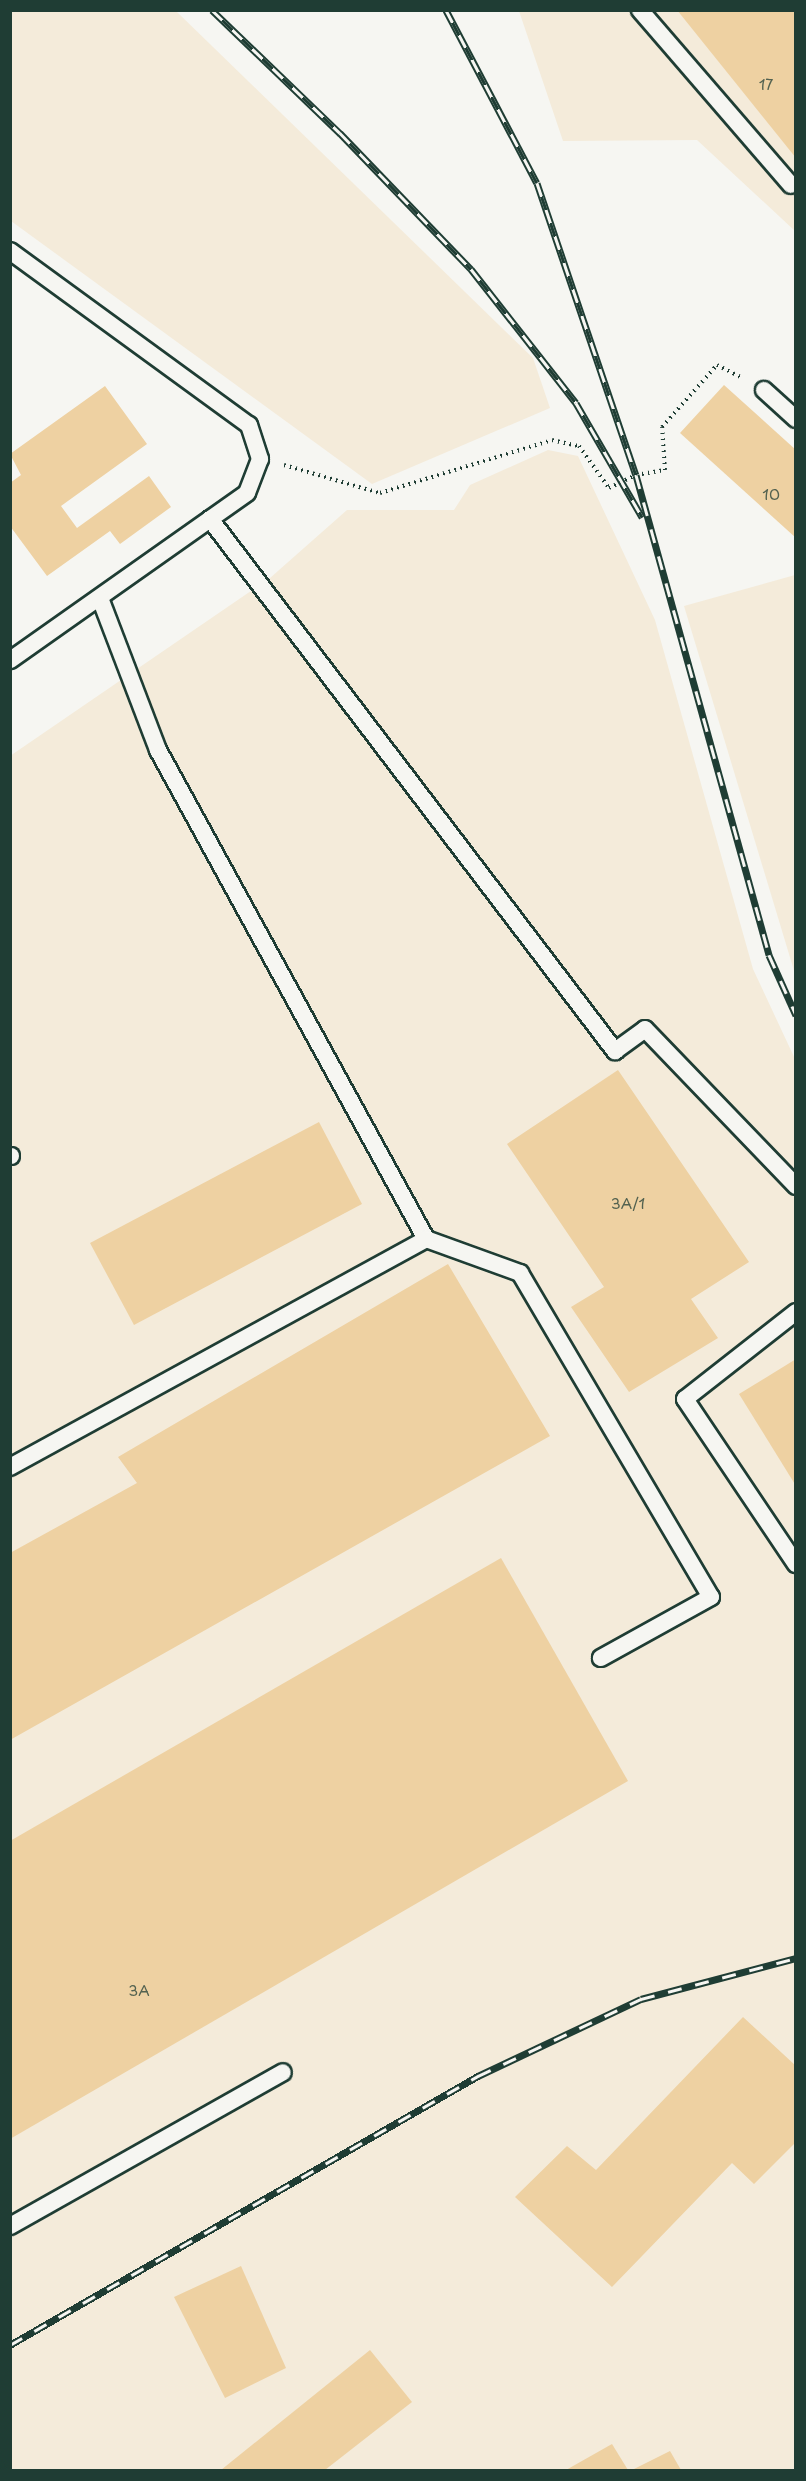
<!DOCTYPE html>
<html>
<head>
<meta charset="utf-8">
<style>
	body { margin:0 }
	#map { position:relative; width:806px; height:2481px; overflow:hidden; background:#f6f6f2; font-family:"Playpen Sans",sans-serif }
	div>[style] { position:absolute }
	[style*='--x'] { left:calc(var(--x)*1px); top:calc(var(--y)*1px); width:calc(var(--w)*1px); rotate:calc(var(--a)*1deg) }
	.built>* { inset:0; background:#f4ebda }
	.building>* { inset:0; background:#eed1a2 }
	.path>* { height:4px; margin-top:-2px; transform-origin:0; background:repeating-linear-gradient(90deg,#1f3d34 0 1.5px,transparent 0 6px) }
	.roads { filter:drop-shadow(2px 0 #1f3d34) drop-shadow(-2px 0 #1f3d34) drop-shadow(0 2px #1f3d34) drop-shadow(0 -2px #1f3d34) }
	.lane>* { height:16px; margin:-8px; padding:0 8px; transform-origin:8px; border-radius:8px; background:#f6f6f2 }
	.rail>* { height:7px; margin-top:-3.5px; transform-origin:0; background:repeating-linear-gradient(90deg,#f6f6f2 0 14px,#1f3d34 0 28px); box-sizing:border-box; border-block:2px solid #1f3d34 }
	span { translate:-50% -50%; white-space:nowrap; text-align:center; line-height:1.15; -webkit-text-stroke:4.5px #f6f6f2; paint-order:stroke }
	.number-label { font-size:15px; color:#536250 }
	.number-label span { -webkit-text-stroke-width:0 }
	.frame { position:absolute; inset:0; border:12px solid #1f3d34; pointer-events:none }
</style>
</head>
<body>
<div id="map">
	<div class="built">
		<i style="clip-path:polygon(11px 10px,176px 11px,533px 358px,550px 408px,372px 484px,11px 221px)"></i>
		<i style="clip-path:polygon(519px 11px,795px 11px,795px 231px,697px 140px,563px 141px)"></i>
		<i style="clip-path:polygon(548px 450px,578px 456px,655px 620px,753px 969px,795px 1059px,795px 2470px,11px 2470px,10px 756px,270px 578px,347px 510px,454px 510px,470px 485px)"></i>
		<i style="clip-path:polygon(795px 575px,796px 575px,795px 974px,684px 606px)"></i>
	</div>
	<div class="building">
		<i style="clip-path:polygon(677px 10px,796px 10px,796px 158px)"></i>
		<i style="clip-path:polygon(724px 385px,796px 450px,796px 538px,680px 433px)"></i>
		<i style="clip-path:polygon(105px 386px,147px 444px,61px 506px,77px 528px,149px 476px,171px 507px,120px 544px,110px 531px,47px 576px,10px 526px,10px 483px,21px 475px,10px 454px)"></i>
		<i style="clip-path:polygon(618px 1070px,749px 1262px,691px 1299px,718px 1338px,629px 1392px,571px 1307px,604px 1287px,507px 1144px)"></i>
		<i style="clip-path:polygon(319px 1122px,362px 1204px,134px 1325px,90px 1243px)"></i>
		<i style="clip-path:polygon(448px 1264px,550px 1436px,10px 1740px,10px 1553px,137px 1483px,118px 1457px)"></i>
		<i style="clip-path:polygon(796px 1359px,796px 1486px,739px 1394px)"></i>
		<i style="clip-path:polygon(501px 1558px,628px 1781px,10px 2139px,10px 1841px)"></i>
		<i style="clip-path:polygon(743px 2017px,796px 2066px,796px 2142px,754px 2184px,732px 2163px,612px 2287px,515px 2197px,567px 2146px,596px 2170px)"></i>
		<i style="clip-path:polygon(241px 2266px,286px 2368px,225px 2398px,174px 2297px)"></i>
		<i style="clip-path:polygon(370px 2350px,412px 2402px,325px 2470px,221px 2470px)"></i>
		<i style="clip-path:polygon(612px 2444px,628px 2470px,566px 2470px)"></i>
		<i style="clip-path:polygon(670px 2451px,681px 2470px,632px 2470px)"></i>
	</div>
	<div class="path">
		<i style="--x:284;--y:465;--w:100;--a:16.3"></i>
		<i style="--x:380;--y:493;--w:180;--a:-17.1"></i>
		<i style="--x:552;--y:440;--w:28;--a:13"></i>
		<i style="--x:579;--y:446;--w:52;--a:54.5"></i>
		<i style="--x:609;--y:488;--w:30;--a:-26"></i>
		<i style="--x:636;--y:475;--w:29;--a:-10"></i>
		<i style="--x:665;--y:470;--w:43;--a:-94"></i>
		<i style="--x:662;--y:427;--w:83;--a:-48.4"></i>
		<i style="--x:717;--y:365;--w:28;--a:27"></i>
	</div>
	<div class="roads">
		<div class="lane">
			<i style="--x:640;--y:10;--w:231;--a:49.2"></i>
			<i style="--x:10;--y:251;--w:296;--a:36.1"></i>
			<i style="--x:249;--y:425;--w:36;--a:72"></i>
			<i style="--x:260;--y:459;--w:36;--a:111"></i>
			<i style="--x:247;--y:493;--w:290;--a:144.8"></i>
			<i style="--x:764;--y:390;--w:43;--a:42.2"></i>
			<i style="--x:210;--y:519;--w:669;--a:52.72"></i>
			<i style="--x:615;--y:1051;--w:37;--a:-36"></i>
			<i style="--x:645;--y:1029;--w:218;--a:46.1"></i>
			<i style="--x:100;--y:598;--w:163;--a:69.1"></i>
			<i style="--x:158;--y:750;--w:558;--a:61.27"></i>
			<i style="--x:426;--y:1239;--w:100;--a:19.9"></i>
			<i style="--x:520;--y:1273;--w:376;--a:59.5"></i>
			<i style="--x:711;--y:1597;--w:126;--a:151"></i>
			<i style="--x:10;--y:1156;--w:1;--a:0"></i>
			<i style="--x:796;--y:1312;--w:141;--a:141.9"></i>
			<i style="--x:685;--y:1399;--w:199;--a:56.1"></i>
			<i style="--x:10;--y:1467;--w:474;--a:-28.7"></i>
			<i style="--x:10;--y:2226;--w:313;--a:-29.4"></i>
		</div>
	</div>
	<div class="rail">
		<i style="--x:212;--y:10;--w:178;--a:43.9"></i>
		<i style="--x:340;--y:133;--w:189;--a:46.1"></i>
		<i style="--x:471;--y:269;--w:170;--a:51.9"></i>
		<i style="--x:576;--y:403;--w:132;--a:59.9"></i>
		<i style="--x:446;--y:10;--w:195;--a:62.3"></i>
		<i style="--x:537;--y:183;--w:308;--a:71.3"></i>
		<i style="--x:636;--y:475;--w:498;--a:74.5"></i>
		<i style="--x:769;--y:955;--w:66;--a:65.8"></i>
		<i style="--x:10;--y:2345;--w:540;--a:-29.89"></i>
		<i style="--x:478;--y:2076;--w:180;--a:-25.3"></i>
		<i style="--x:641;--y:1999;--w:160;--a:-14.8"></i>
	</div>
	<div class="number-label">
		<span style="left:766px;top:84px">17</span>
		<span style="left:771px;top:494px">10</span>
		<span style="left:628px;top:1203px">3А/1</span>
		<span style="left:139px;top:1990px">3А</span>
	</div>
	<div class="frame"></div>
</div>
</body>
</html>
